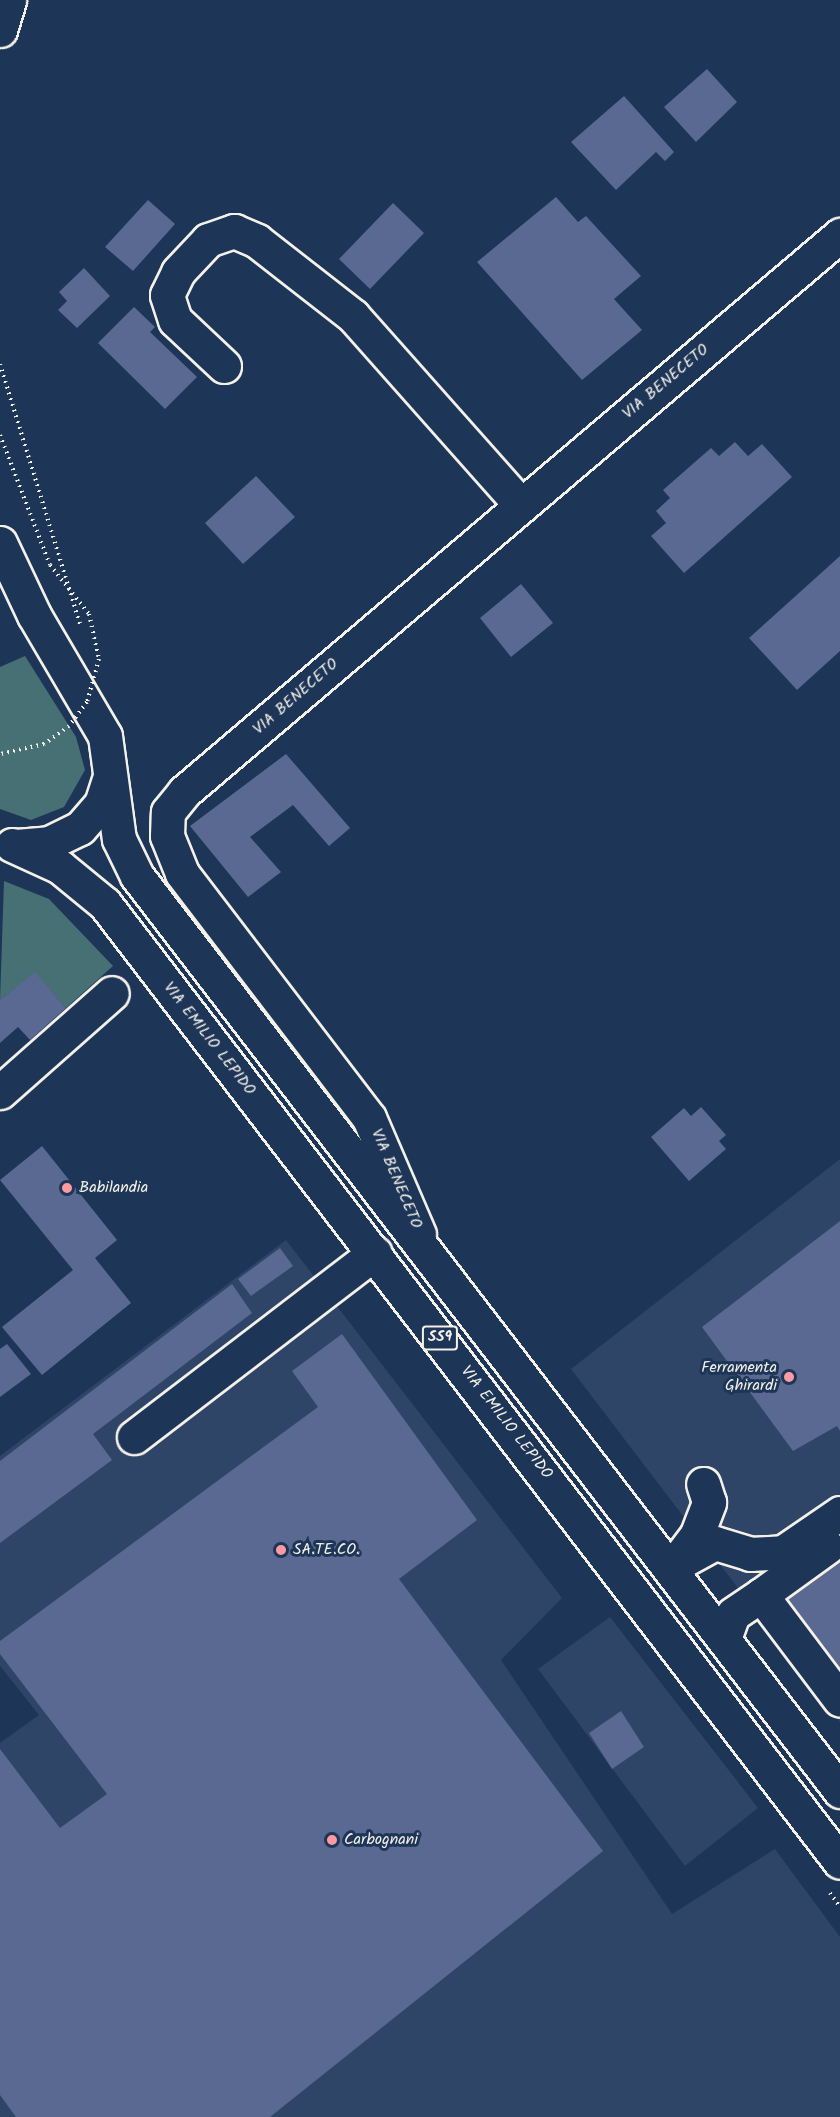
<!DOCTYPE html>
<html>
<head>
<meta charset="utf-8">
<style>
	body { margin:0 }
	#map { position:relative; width:840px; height:2117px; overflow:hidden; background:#1d3557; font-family:Kalam,sans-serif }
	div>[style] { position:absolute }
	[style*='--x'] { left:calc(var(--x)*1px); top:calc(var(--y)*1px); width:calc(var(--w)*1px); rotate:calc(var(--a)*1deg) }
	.built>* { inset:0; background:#2f4568 }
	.green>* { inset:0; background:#477075 }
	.building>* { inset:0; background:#596991 }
	.path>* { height:4px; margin-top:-2px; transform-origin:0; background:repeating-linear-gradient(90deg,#f4f1e8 0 1.5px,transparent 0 6px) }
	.roads { filter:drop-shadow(2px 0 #f4f1e8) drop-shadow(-2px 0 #f4f1e8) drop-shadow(0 2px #f4f1e8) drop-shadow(0 -2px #f4f1e8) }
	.minor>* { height:33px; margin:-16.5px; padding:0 16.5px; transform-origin:16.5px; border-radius:16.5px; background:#1d3557 }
	.major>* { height:33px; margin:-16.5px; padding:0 16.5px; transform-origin:16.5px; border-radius:16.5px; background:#1d3557 }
	.path-bridge>* { height:4px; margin-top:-2px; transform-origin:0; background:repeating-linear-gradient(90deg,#f4f1e8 0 1.5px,transparent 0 6px) }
	.dots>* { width:16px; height:16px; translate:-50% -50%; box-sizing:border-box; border:3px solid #1d3557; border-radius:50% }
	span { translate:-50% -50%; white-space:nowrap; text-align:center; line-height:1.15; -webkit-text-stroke:6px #1d3557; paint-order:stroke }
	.shield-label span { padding:2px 4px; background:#1d3557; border:2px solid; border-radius:4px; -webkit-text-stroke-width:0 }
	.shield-label { font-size:15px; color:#f4f1e8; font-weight:700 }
	.street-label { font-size:16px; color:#f4f1e8 }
	.poi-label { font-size:16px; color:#f4f1e8 }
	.left { translate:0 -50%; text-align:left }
	.right { translate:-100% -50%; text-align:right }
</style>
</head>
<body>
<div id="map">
	<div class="built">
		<i style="clip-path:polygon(840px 1159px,840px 1722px,571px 1369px)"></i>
		<i style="clip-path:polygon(286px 1240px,562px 1598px,501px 1660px,672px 1914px,775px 1849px,840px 1937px,840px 2117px,0 2117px,0 1743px,39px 1715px,0 1666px,0 1456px)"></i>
		<i style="clip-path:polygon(610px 1617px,758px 1808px,685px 1866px,538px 1669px)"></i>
	</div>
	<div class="green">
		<i style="clip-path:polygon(25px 656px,76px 737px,85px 770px,64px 807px,31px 820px,0 809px,0 667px)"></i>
		<i style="clip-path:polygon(4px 881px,49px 899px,113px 966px,66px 1008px,35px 973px,0 1000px)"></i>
	</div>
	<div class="building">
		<i style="clip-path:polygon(707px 69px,737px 102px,696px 142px,664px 107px)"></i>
		<i style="clip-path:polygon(624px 96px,674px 152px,665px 161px,656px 152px,616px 190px,571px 142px)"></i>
		<i style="clip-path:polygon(556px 197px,578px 222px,586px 216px,641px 276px,614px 299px,642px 330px,582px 380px,477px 262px)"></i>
		<i style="clip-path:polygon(148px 200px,175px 224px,133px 271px,105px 247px)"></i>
		<i style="clip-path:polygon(393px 203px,424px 233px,370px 289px,339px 259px)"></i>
		<i style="clip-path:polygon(84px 268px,110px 296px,77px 328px,58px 310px,67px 301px,59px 292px)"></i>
		<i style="clip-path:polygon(134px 307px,155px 327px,150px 332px,197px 377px,165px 409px,98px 343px)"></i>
		<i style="clip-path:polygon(735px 442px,748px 456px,762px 444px,792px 477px,684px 573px,651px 536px,666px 523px,656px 511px,670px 498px,663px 490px,711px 448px,719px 456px)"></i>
		<i style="clip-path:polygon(256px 476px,295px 517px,243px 564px,205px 523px)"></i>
		<i style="clip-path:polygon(840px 556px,840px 651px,797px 690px,749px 638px)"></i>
		<i style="clip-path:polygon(521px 584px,553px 623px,511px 657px,480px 618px)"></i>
		<i style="clip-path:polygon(286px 754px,350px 828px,329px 846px,293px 805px,250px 837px,281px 872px,248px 897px,190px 826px)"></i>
		<i style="clip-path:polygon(35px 972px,66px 1008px,30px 1040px,18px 1027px,0 1043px,0 1000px)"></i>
		<i style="clip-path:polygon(701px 1107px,726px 1135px,719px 1141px,726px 1149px,689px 1181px,651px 1137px,684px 1108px,691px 1116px)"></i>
		<i style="clip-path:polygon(42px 1146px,117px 1240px,95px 1258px,131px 1303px,42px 1375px,2px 1327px,73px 1270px,0 1180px)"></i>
		<i style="clip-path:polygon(840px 1221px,840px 1431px,837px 1426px,793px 1451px,702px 1327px)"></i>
		<i style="clip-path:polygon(280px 1248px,293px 1266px,251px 1296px,238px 1279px)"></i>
		<i style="clip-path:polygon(232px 1284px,252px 1313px,93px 1434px,112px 1460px,0 1543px,0 1461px)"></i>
		<i style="clip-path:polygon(342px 1334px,477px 1520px,399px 1579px,603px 1851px,270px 2117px,16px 2117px,0 2095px,0 1749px,60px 1828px,107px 1794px,0 1654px,0 1641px,318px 1407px,292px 1371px)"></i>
		<i style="clip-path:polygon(7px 1344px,31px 1374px,0 1397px,0 1349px)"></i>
		<i style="clip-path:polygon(840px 1552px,840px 1684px,775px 1599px)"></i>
		<i style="clip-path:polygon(621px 1711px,644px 1747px,612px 1769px,589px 1733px)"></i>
	</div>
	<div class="path">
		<i style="--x:0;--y:364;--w:272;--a:72.9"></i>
		<i style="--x:830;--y:1893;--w:17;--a:54"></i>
	</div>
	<div class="roads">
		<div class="minor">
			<i style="--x:0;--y:30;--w:31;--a:-73"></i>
			<i style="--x:224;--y:366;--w:67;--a:-136.8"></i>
			<i style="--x:175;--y:320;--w:26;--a:-108"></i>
			<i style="--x:167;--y:295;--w:25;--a:-64"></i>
			<i style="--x:178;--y:272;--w:44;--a:-46.8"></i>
			<i style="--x:208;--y:240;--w:28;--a:-19"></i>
			<i style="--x:234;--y:231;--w:25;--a:23"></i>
			<i style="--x:257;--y:241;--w:122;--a:38"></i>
			<i style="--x:353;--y:316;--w:253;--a:48.4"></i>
			<i style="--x:0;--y:1092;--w:149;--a:-41.5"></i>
			<i style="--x:419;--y:1234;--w:126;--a:-113.3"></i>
			<i style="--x:369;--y:1118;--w:308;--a:-127.4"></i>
			<i style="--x:182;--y:873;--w:40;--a:-112"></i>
			<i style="--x:167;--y:836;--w:24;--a:-88"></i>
			<i style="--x:168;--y:812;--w:26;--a:-51"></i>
			<i style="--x:184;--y:792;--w:861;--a:-40.33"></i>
			<i style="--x:134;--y:1437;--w:303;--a:-37.4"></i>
			<i style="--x:677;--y:1561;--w:34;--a:-53"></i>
			<i style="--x:697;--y:1534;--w:34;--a:-69"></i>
			<i style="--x:709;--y:1502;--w:19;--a:-108"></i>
			<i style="--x:671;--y:1567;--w:50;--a:-28.6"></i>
			<i style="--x:715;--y:1543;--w:37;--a:17"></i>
			<i style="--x:750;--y:1554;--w:33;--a:-3"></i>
			<i style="--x:783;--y:1552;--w:69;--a:-34.4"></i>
			<i style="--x:761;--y:1595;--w:82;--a:-36"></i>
			<i style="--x:725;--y:1636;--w:23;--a:-70"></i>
			<i style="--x:733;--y:1614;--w:34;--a:-34"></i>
			<i style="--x:761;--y:1595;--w:131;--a:53"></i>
		</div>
		<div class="major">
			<i style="--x:0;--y:543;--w:80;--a:64.7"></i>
			<i style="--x:34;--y:615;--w:140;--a:59.6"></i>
			<i style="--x:105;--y:736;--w:104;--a:82.3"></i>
			<i style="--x:119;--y:839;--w:41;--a:64.1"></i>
			<i style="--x:137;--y:876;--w:1154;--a:52.46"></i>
			<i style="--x:12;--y:845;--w:53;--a:24.6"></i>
			<i style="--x:60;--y:867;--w:58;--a:39.4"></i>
			<i style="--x:105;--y:904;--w:1207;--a:52.5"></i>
			<i style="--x:16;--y:846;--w:33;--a:-5"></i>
			<i style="--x:49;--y:843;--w:34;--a:-26"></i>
			<i style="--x:80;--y:828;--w:32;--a:-49"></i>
			<i style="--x:101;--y:804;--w:28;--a:-72"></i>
		</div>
	</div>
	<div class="path-bridge">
		<i style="--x:0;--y:435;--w:139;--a:69"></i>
		<i style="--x:50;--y:565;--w:63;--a:51.5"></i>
		<i style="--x:89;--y:614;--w:46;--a:77.5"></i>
		<i style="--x:99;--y:659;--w:45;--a:105.6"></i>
		<i style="--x:87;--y:702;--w:30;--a:127"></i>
		<i style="--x:69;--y:726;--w:31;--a:144"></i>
		<i style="--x:44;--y:744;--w:45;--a:167.2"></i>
	</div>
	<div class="dots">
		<i style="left:67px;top:1188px;background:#ff9aa2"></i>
		<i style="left:789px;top:1377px;background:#ff9aa2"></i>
		<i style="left:281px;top:1550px;background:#ff9aa2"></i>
		<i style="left:332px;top:1840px;background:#ff9aa2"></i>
	</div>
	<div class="shield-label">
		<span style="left:440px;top:1338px">SS9</span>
	</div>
	<div class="street-label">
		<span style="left:666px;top:382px;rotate:-40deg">VIA BENECETO</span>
		<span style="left:296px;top:697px;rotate:-41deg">VIA BENECETO</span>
		<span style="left:209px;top:1039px;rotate:52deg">VIA EMILIO LEPIDO</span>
		<span style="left:396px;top:1179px;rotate:67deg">VIA BENECETO</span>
		<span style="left:506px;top:1423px;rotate:52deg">VIA EMILIO LEPIDO</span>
	</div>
	<div class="poi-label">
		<span class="left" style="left:79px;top:1188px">Babilandia</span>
		<span class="right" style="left:777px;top:1377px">Ferramenta<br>Ghirardi</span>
		<span class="left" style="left:293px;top:1550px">SA.TE.CO.</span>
		<span class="left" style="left:344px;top:1840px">Carbognani</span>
	</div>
</div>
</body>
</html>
